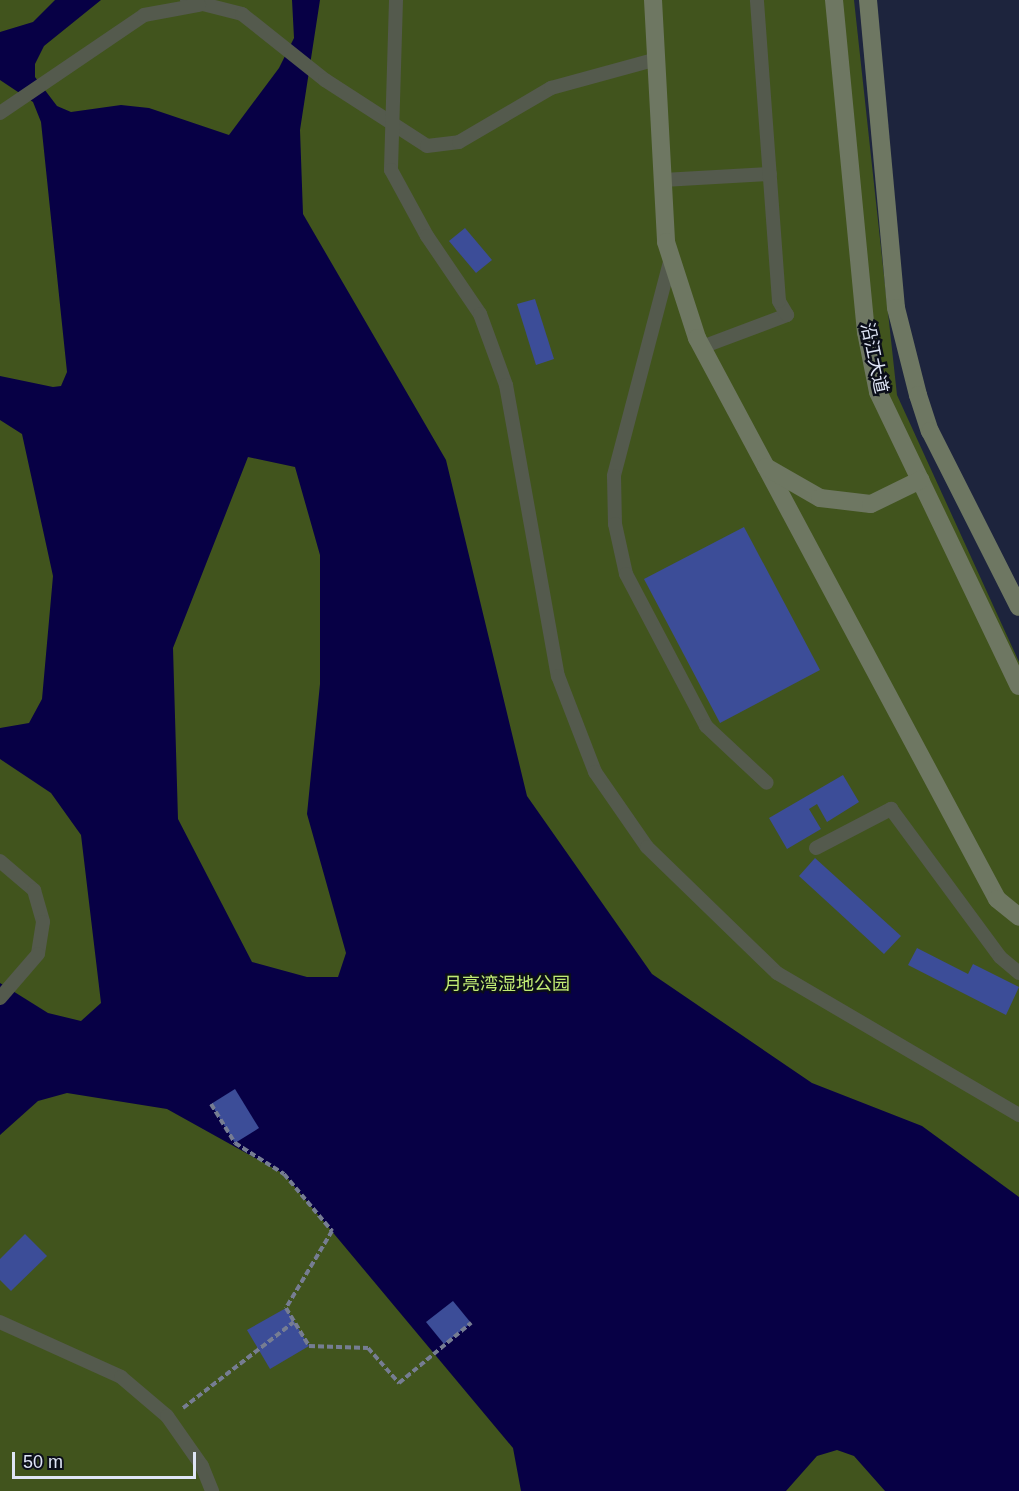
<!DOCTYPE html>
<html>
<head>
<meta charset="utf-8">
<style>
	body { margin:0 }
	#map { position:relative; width:1019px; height:1491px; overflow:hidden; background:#1d243d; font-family:Arial,"Noto Sans SC",sans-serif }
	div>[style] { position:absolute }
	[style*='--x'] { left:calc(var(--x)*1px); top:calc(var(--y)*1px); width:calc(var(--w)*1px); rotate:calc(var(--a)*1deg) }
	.green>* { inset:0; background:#41541d }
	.water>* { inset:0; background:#070045 }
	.building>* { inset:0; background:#3c4d98 }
	.path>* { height:4px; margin-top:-2px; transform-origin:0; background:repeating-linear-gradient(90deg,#767d92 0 6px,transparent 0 9px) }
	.lane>* { height:14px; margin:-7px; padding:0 7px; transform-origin:7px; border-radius:7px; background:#545a4d }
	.secondary>* { height:18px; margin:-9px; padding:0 9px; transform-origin:9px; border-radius:9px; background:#6e7762 }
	span { translate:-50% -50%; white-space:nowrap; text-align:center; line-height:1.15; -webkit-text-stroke:5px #0b0e19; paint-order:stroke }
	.street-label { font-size:18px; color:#dfe5f6 }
	.park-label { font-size:18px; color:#c0ea74 }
	.scale { position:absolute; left:12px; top:1452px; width:184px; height:27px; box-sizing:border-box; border:3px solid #dfe5f6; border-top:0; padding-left:8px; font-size:18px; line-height:21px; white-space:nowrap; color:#dfe5f6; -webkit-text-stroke:4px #0b0e19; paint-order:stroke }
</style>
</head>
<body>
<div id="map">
	<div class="green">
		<i style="clip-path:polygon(0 0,854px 0,897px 395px,1019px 662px,1019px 1491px,0 1491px)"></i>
	</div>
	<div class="water">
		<i style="clip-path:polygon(evenodd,55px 0,101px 0,44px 46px,35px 64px,35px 77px,57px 106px,71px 112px,121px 105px,149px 108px,229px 135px,279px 68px,294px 38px,292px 0,320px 0,300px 130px,303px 214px,446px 460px,527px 796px,652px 974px,812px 1083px,922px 1126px,1019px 1197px,1019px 1491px,885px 1491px,854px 1456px,837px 1450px,817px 1456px,786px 1491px,521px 1491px,513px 1448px,284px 1174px,167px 1109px,67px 1093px,38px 1101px,0 1135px,0 983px,48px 1013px,81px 1021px,101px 1003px,81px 835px,51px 793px,0 759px,0 728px,29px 723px,42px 699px,53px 576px,22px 434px,0 420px,0 376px,53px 387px,61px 386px,67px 372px,41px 122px,33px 102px,0 80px,0 32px,33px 22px,55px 0,248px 457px,295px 467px,320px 555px,320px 684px,307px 814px,346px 953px,338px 977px,307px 977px,252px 962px,178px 819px,173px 648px,248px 457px)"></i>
	</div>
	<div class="building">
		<i style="clip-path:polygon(465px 228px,492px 260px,476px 273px,449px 241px)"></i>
		<i style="clip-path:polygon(535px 299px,554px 359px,536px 365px,517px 304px)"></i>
		<i style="clip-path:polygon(744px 527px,820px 670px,720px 723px,644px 579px)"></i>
		<i style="clip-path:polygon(843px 775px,859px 802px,827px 822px,817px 804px,809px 809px,821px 829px,787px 849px,769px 818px)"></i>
		<i style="clip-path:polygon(815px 858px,901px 936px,884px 954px,799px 876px)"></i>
		<i style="clip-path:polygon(917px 948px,968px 974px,973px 964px,1019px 987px,1006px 1015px,908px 965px)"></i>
		<i style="clip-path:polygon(235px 1089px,259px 1128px,235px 1143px,211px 1104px)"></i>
		<i style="clip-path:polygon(25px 1234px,47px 1256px,11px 1291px,0 1280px,0 1259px)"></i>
		<i style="clip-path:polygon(453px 1301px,471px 1323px,444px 1344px,426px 1322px)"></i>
		<i style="clip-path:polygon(286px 1308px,309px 1346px,270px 1369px,247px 1330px)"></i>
	</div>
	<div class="path">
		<i style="--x:211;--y:1104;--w:46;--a:58.4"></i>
		<i style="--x:235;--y:1143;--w:58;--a:32.3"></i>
		<i style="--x:284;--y:1174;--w:75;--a:49.9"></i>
		<i style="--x:332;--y:1231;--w:90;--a:120.9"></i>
		<i style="--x:286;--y:1308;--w:44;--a:58.8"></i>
		<i style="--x:309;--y:1346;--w:59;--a:1.9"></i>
		<i style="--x:368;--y:1348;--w:47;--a:48.5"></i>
		<i style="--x:399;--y:1383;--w:94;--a:-39.8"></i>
		<i style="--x:183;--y:1408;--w:140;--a:-37.8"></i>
	</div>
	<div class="lane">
		<i style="--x:187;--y:0;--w:57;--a:14.3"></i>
		<i style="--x:242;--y:14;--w:106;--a:38.5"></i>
		<i style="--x:325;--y:80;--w:121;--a:32.9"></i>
		<i style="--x:427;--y:146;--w:32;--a:-7"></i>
		<i style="--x:459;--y:142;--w:107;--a:-30.4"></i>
		<i style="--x:551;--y:88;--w:110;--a:-15.3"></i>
		<i style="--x:396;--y:0;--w:170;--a:91.7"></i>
		<i style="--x:391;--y:170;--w:75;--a:61.4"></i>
		<i style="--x:427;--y:236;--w:94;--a:55.8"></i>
		<i style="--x:480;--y:314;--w:76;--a:69.9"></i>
		<i style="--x:506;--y:385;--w:296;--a:79.9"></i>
		<i style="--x:558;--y:676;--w:103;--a:68.9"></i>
		<i style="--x:595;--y:772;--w:91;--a:55.3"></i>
		<i style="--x:647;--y:847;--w:181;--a:44.1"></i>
		<i style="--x:777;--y:973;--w:281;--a:30.4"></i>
		<i style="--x:0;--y:113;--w:174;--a:-34.2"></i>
		<i style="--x:144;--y:15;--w:56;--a:-10.3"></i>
		<i style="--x:663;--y:180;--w:107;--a:-3.2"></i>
		<i style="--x:671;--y:258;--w:225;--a:104.7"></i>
		<i style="--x:614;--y:476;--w:48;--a:88.8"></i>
		<i style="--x:615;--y:524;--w:51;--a:77.6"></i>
		<i style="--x:626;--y:574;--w:172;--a:62.2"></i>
		<i style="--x:706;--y:726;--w:83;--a:43.1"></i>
		<i style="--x:702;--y:347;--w:91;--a:-20.6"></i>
		<i style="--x:787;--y:315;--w:16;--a:-120"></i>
		<i style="--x:779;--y:301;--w:302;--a:-94.2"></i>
		<i style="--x:816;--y:848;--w:85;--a:-27.5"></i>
		<i style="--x:891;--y:809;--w:184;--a:53.6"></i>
		<i style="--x:1000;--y:957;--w:25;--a:40"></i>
		<i style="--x:0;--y:861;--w:45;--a:40.5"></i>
		<i style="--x:34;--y:890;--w:33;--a:74"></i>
		<i style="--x:43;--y:922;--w:32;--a:99"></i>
		<i style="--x:38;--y:954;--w:58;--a:130.8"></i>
		<i style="--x:0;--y:1322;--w:133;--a:24.4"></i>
		<i style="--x:121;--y:1377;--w:60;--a:40.3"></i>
		<i style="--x:167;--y:1416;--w:61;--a:55"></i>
		<i style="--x:202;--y:1466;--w:27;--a:68"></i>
	</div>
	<div class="secondary">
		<i style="--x:653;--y:0;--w:242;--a:86.9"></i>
		<i style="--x:666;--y:242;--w:101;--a:72.1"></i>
		<i style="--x:697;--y:338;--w:636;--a:61.86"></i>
		<i style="--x:997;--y:899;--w:28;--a:39"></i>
		<i style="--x:834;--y:0;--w:334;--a:84.5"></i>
		<i style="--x:866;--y:332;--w:61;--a:78.7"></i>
		<i style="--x:878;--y:392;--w:326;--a:64.4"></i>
		<i style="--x:868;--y:0;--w:309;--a:84.8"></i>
		<i style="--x:896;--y:308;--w:90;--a:75.8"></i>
		<i style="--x:918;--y:395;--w:38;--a:72"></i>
		<i style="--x:930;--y:431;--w:197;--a:63.2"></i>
		<i style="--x:766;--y:467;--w:62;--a:29.9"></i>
		<i style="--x:820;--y:498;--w:51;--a:6.7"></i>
		<i style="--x:871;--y:504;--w:55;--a:-26.1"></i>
	</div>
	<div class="street-label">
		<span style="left:874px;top:358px;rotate:78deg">沿江大道</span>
	</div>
	<div class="park-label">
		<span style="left:507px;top:984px">月亮湾湿地公园</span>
	</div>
	<div class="scale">50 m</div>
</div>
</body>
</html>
